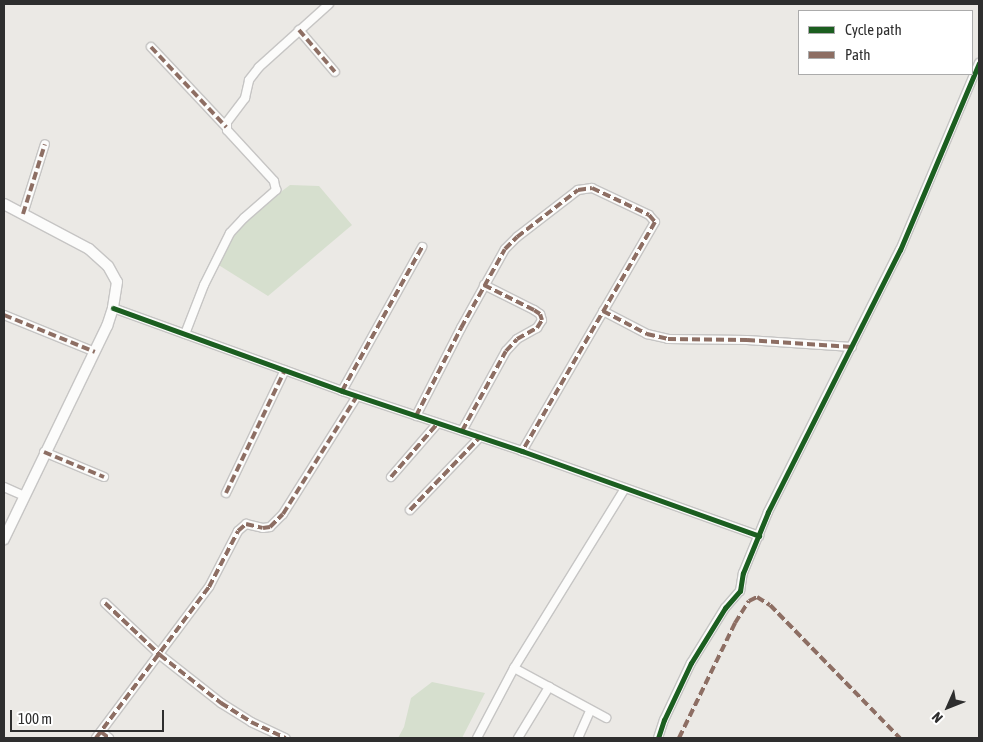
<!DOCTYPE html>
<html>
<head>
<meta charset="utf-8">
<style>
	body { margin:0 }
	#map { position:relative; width:983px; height:742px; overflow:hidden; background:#ebe9e5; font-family:"Asap Condensed",sans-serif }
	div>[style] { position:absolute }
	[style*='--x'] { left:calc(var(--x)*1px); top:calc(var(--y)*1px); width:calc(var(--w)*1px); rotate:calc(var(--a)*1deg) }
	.cemetery>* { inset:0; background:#d6dfce }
	.roads { filter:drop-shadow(1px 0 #c6c5c4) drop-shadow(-1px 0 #c6c5c4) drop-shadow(0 1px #c6c5c4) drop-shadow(0 -1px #c6c5c4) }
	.minor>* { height:8px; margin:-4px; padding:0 4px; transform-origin:4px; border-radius:4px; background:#fcfcfb }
	.tertiary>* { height:10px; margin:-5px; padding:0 5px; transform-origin:5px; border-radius:5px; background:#fcfcfb }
	.quiet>* { height:4px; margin-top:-2px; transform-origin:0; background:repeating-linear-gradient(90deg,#8d6e63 0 8px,transparent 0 12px) }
	.cycleway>* { height:5px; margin:-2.5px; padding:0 2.5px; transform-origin:2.5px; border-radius:2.5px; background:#1b5e20 }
	span { translate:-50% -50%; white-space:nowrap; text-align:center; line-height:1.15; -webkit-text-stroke:4px #fff; paint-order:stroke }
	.frame { position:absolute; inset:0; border:5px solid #2e2e2e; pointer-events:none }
	.legend { position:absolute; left:798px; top:10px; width:175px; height:65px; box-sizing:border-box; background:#fff; border:1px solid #ababab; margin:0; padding:6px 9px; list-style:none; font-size:15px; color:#2e2e2e }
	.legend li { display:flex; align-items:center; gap:10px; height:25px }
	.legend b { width:25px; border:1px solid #ababab }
	.north { position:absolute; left:923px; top:682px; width:50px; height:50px; -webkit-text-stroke:4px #fff; paint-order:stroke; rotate:226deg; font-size:14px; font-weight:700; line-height:20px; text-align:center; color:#2e2e2e }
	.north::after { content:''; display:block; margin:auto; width:18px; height:22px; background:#2e2e2e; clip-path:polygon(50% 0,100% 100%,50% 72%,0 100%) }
	.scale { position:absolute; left:10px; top:710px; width:154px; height:22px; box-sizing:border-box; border:2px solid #2e2e2e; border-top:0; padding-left:6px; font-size:15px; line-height:18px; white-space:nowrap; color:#2e2e2e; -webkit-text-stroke:4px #fff; paint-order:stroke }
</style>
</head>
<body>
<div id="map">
	<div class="cemetery">
		<i style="clip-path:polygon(290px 185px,319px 186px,352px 225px,268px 296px,217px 264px,235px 234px,254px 212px)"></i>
		<i style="clip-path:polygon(432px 682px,485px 693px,462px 738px,398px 738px,404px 727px,411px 698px)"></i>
	</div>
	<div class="roads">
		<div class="minor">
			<i style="--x:299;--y:30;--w:55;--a:49.4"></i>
			<i style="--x:151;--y:47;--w:110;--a:46.8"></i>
			<i style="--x:23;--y:214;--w:73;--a:-72.6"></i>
			<i style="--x:113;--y:308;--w:244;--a:19.9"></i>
			<i style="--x:342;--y:391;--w:190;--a:18.4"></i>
			<i style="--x:522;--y:451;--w:252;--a:19.7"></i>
			<i style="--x:603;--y:311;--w:50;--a:27.6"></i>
			<i style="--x:647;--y:334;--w:22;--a:13"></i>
			<i style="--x:668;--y:339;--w:79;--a:0.7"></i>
			<i style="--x:747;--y:340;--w:105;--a:3.8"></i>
			<i style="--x:4;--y:315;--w:98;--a:22.1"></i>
			<i style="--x:185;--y:334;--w:53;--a:-68.8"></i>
			<i style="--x:204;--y:285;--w:58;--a:-63.4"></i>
			<i style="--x:230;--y:233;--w:21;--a:-47"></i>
			<i style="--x:244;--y:218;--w:43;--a:-41.2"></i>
			<i style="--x:276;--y:190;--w:9;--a:-103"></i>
			<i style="--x:274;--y:181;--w:69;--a:-132.7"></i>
			<i style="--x:227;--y:130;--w:8;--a:-90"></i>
			<i style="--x:227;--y:122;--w:30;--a:-53"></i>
			<i style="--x:245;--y:98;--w:18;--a:-77"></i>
			<i style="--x:249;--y:80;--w:16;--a:-52"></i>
			<i style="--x:259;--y:67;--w:94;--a:-42"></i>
			<i style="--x:342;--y:391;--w:165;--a:-60.9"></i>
			<i style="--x:416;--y:416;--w:99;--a:-62.9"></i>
			<i style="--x:461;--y:328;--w:90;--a:-60.9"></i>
			<i style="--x:505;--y:249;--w:17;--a:-45"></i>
			<i style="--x:517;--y:237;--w:77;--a:-37.6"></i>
			<i style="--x:578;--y:190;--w:14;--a:-8"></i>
			<i style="--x:592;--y:188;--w:63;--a:25.3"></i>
			<i style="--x:649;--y:215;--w:9;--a:49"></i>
			<i style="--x:655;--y:222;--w:265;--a:120.1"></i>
			<i style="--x:462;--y:431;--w:91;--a:-61.2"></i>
			<i style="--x:506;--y:351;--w:16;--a:-47"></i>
			<i style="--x:517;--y:339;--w:23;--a:-29"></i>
			<i style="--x:537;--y:328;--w:9;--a:-58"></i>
			<i style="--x:542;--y:320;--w:6;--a:-108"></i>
			<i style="--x:540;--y:314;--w:7;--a:-146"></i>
			<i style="--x:534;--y:310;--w:56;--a:-153.4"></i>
			<i style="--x:44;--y:452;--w:65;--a:22.6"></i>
			<i style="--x:391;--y:477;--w:70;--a:-49"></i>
			<i style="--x:4;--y:487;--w:22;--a:24"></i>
			<i style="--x:226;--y:493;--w:136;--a:-64.4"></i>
			<i style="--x:410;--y:510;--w:101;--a:-46.2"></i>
			<i style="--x:105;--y:603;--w:76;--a:43.4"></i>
			<i style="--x:160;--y:655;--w:78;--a:38.2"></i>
			<i style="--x:221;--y:703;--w:36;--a:32"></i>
			<i style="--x:251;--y:722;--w:38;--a:25"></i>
			<i style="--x:514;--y:668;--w:105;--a:28.5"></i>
			<i style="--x:101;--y:732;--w:10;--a:37"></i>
			<i style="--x:96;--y:738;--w:189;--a:-53.2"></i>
			<i style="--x:209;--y:587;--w:63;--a:-62.6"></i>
			<i style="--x:238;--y:531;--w:11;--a:-41"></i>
			<i style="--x:246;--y:524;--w:17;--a:13"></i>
			<i style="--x:263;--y:528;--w:7;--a:-8"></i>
			<i style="--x:270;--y:527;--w:18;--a:-45"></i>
			<i style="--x:283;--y:514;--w:139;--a:-57.9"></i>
			<i style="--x:477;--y:738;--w:79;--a:-62.1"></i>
			<i style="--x:514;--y:668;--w:211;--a:-58.3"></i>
			<i style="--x:518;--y:738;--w:60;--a:-58.7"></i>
			<i style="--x:578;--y:738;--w:30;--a:-66"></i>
			<i style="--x:658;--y:738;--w:19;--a:-72"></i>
			<i style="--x:664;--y:720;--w:63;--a:-64.7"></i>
			<i style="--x:691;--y:663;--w:65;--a:-58.3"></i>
			<i style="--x:725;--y:608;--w:23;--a:-49"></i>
			<i style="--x:740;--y:591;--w:18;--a:-81"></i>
			<i style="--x:743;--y:573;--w:66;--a:-67.7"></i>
			<i style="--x:768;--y:512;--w:293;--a:-63.3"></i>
			<i style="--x:900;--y:250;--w:203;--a:-67.1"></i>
		</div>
		<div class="tertiary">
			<i style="--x:4;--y:204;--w:96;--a:27.9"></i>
			<i style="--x:89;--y:249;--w:25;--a:42"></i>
			<i style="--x:108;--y:266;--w:18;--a:61"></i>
			<i style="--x:117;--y:282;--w:26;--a:99"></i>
			<i style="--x:113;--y:308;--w:19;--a:108"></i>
			<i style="--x:107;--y:326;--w:237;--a:115.8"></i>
		</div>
	</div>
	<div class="quiet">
		<i style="--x:299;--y:30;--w:55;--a:49.4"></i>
		<i style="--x:151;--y:47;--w:110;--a:46.8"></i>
		<i style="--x:23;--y:214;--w:73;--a:-72.6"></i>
		<i style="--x:603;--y:311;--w:50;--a:27.6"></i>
		<i style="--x:647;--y:334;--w:22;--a:13"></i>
		<i style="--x:668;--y:339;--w:79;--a:0.7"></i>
		<i style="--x:747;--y:340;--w:105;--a:3.8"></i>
		<i style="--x:4;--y:315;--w:98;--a:22.1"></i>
		<i style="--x:342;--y:391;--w:165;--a:-60.9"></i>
		<i style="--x:416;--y:416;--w:99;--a:-62.9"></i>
		<i style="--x:461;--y:328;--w:90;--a:-60.9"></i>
		<i style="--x:505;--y:249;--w:17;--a:-45"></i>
		<i style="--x:517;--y:237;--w:77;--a:-37.6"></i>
		<i style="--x:578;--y:190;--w:14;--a:-8"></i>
		<i style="--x:592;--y:188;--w:63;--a:25.3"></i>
		<i style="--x:649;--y:215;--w:9;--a:49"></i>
		<i style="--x:655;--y:222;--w:265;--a:120.1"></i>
		<i style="--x:462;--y:431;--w:91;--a:-61.2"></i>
		<i style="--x:506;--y:351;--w:16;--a:-47"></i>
		<i style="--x:517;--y:339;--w:23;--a:-29"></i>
		<i style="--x:537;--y:328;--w:9;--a:-58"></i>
		<i style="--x:542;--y:320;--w:6;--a:-108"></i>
		<i style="--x:540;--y:314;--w:7;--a:-146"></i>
		<i style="--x:534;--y:310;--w:56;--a:-153.4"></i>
		<i style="--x:44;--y:452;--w:65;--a:22.6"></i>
		<i style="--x:391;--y:477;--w:70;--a:-49"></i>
		<i style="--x:226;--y:493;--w:136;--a:-64.4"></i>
		<i style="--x:410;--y:510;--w:101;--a:-46.2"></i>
		<i style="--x:105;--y:603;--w:76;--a:43.4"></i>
		<i style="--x:160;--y:655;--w:78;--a:38.2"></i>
		<i style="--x:221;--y:703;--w:36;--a:32"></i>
		<i style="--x:251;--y:722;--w:38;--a:25"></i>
		<i style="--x:101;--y:732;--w:10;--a:37"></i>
		<i style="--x:96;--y:738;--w:189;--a:-53.2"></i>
		<i style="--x:209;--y:587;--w:63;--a:-62.6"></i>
		<i style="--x:238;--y:531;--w:11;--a:-41"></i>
		<i style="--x:246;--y:524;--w:17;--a:13"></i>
		<i style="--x:263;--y:528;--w:7;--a:-8"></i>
		<i style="--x:270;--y:527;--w:18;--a:-45"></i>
		<i style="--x:283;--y:514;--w:139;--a:-57.9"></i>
		<i style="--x:679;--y:738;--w:128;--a:-64"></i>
		<i style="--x:735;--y:623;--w:26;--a:-58"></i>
		<i style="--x:749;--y:601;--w:9;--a:-27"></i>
		<i style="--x:757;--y:597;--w:15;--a:32"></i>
		<i style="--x:770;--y:605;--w:186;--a:45.7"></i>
	</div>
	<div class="cycleway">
		<i style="--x:113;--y:308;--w:244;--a:19.9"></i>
		<i style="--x:342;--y:391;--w:190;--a:18.4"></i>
		<i style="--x:522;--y:451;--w:252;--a:19.7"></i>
		<i style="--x:658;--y:738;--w:19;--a:-72"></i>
		<i style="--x:664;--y:720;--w:63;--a:-64.7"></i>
		<i style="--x:691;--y:663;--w:65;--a:-58.3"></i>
		<i style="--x:725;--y:608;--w:23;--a:-49"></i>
		<i style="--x:740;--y:591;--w:18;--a:-81"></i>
		<i style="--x:743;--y:573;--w:66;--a:-67.7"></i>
		<i style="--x:768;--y:512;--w:293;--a:-63.3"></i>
		<i style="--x:900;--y:250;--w:203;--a:-67.1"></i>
	</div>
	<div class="frame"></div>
	<ul class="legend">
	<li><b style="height:6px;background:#1b5e20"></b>Cycle path</li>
	<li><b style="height:6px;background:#8d6e63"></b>Path</li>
	</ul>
	<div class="north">N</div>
	<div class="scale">100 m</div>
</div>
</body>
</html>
